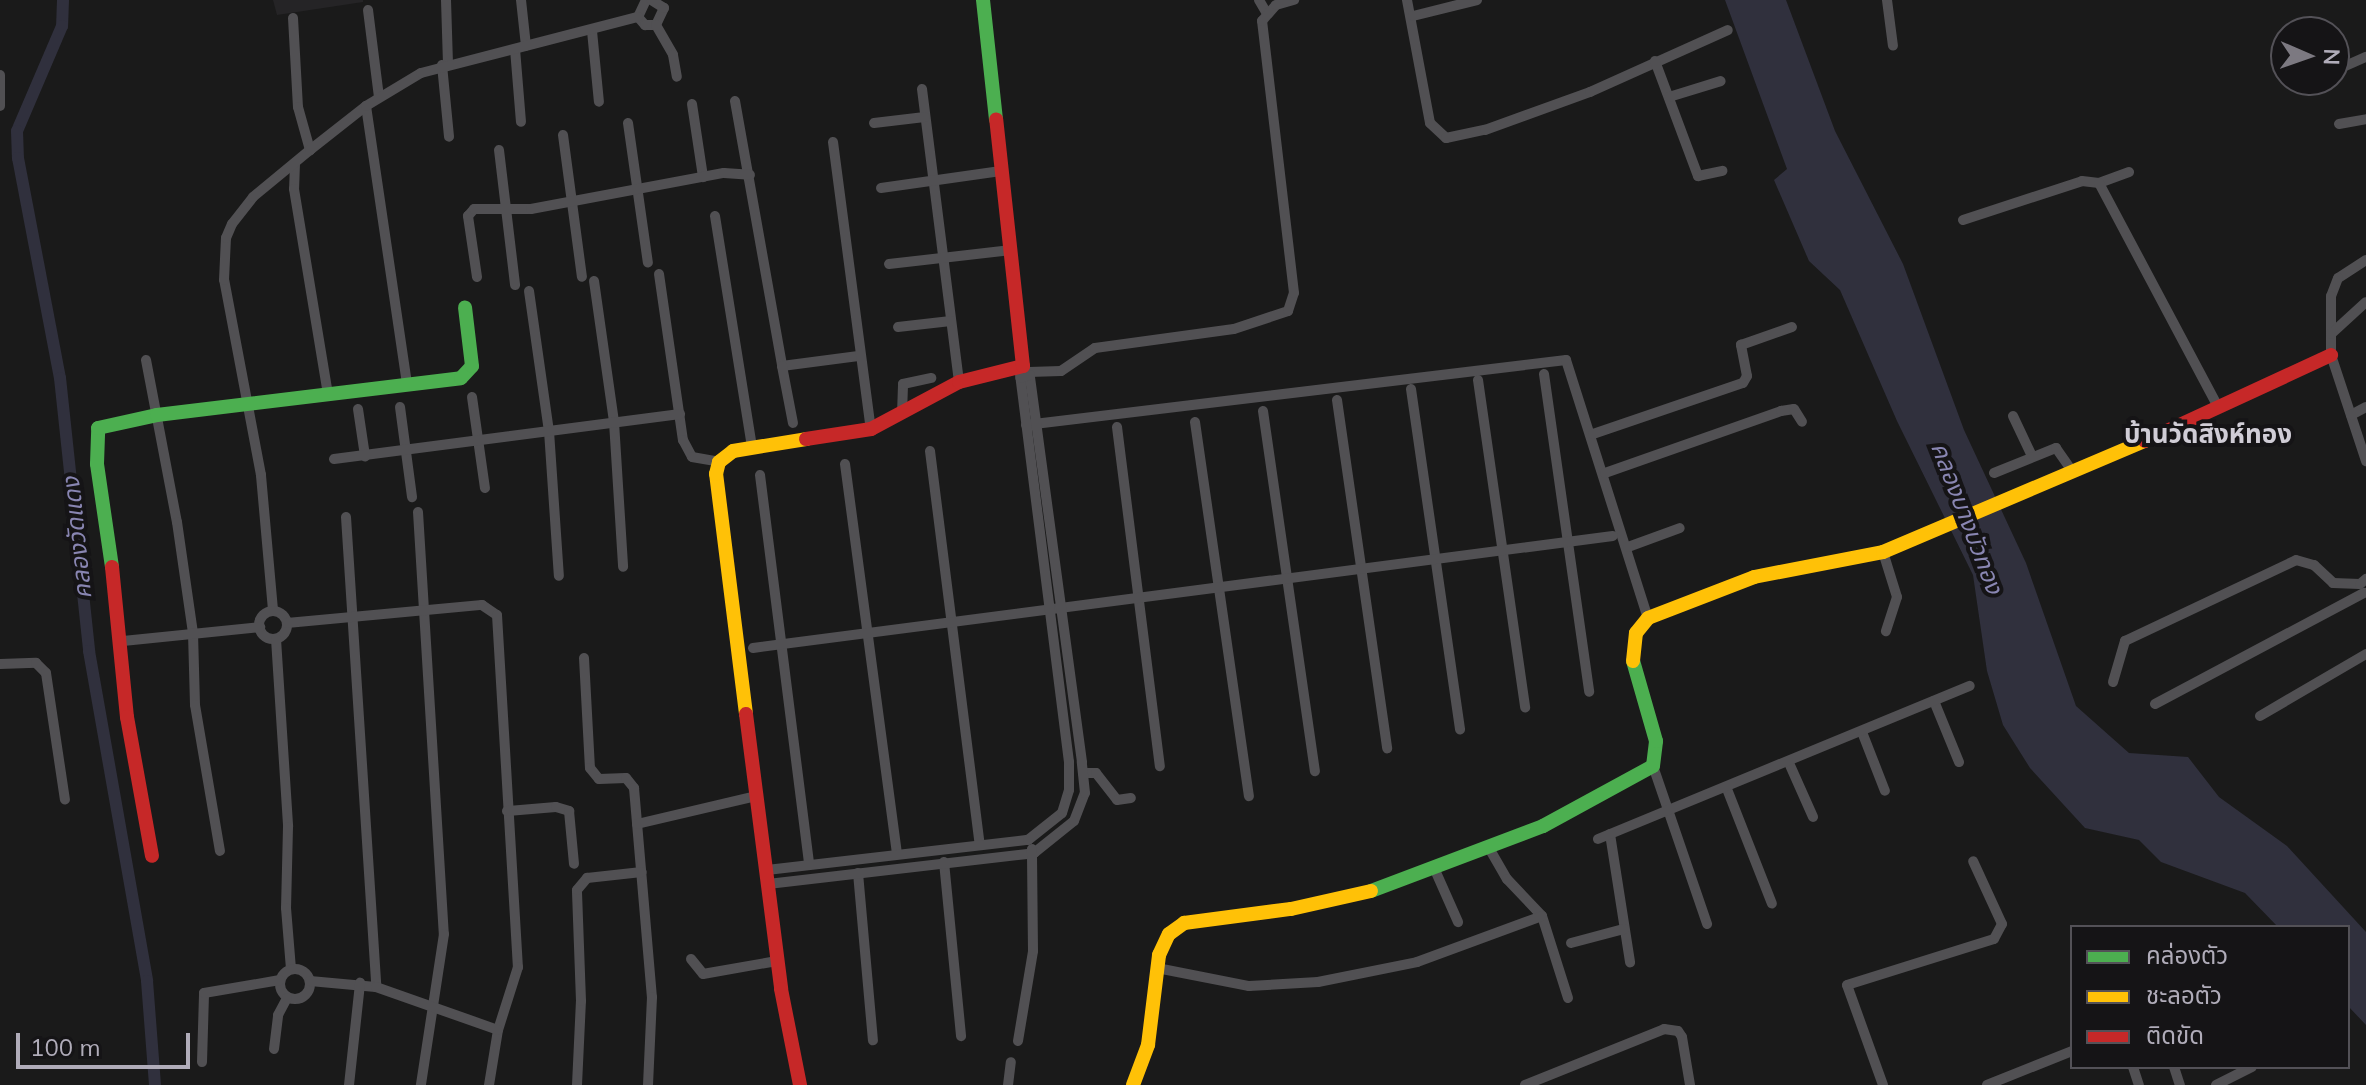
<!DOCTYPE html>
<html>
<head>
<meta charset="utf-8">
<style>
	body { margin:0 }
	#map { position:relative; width:2366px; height:1085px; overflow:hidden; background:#1a1a1a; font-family:Mulish,"Noto Sans Thai",sans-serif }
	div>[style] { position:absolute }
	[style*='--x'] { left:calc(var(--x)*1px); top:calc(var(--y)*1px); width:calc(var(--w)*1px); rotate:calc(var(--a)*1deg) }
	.built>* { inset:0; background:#252426 }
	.water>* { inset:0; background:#30303d }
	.canal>* { height:12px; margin:-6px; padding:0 6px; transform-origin:6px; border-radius:6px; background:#30303d }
	.street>* { height:10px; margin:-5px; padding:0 5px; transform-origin:5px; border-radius:5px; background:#515053 }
	.street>.ring { margin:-5px; padding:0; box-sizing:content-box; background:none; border:10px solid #515053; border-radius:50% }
	.fast>* { height:14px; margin:-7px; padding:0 7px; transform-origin:7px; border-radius:7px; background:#4caf50 }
	.slow>* { height:14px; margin:-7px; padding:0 7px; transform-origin:7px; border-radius:7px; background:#ffc107 }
	.jam>* { height:14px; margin:-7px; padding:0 7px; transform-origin:7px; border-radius:7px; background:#c62828 }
	span { translate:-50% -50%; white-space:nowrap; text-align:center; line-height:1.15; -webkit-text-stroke:8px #151416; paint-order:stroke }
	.water-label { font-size:24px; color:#8986b2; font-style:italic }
	.quarter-label { font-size:26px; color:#d0cdd6; font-weight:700 }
	.legend { position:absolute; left:2070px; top:925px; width:280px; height:144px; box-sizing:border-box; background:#151416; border:2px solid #535157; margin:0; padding:10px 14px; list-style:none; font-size:24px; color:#b0acb9 }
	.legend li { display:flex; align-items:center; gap:16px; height:40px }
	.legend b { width:40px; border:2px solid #535157 }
	.north { position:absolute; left:2270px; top:16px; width:80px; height:80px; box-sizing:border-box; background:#151416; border:2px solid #535157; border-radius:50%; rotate:92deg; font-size:22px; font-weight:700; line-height:32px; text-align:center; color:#b0acb9 }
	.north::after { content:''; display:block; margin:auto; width:28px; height:36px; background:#7c7981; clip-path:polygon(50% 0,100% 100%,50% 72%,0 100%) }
	.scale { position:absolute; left:16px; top:1033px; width:174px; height:36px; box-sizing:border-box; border:4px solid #b0acb9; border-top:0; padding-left:10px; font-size:24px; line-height:28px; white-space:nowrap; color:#b0acb9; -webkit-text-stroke:6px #151416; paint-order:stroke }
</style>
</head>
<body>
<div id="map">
	<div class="built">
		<i style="clip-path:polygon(273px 0,363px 0,363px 2px,277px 15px)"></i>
	</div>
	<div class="water">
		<i style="clip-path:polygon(1725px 0,1786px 0,1835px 131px,1903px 264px,1964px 430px,2026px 563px,2076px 706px,2129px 753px,2188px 757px,2219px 797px,2287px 846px,2366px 932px,2366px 1025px,2348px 1006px,2348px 927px,2278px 927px,2245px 893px,2161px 862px,2139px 840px,2085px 828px,2030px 768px,2003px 725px,1987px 671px,1973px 575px,1897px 421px,1840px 290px,1809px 261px,1774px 180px,1787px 169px)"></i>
	</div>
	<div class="canal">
		<i style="--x:63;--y:0;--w:26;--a:92"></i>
		<i style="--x:62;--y:26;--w:114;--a:113.2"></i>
		<i style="--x:17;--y:131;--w:27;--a:88"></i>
		<i style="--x:18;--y:158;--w:224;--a:79.2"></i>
		<i style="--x:60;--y:378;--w:275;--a:83.9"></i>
		<i style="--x:89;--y:651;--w:335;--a:80"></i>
		<i style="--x:147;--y:981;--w:104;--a:85.6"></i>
	</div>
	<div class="street">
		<i style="--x:446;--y:0;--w:63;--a:88.2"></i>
		<i style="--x:521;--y:0;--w:46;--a:83.8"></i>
		<i style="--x:646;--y:0;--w:19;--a:115"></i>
		<i style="--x:638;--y:17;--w:11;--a:49"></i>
		<i style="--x:645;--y:25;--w:11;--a:0"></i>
		<i style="--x:656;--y:25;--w:19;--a:-65"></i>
		<i style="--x:664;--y:8;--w:15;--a:-148"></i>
		<i style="--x:1259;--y:0;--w:14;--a:60"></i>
		<i style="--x:1407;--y:0;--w:125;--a:79.4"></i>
		<i style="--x:1430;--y:123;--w:22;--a:43"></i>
		<i style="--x:1446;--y:138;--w:40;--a:-12"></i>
		<i style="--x:1485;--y:130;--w:112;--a:-19.9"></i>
		<i style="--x:1590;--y:92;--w:151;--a:-24.2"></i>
		<i style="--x:1887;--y:0;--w:46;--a:82.6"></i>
		<i style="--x:368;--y:10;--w:88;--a:82.8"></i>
		<i style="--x:1413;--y:16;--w:66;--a:-14"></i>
		<i style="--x:293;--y:18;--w:89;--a:86.8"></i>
		<i style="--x:298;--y:107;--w:45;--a:74.4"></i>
		<i style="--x:656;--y:25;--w:34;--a:60"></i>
		<i style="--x:673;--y:55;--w:22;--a:80"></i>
		<i style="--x:592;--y:31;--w:71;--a:84.4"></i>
		<i style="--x:515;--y:49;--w:73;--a:85.3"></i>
		<i style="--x:1655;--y:61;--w:123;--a:69.5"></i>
		<i style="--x:1698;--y:176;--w:25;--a:-12"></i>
		<i style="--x:442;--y:65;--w:72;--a:84.4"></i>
		<i style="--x:2334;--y:71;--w:35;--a:-24"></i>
		<i style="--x:0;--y:75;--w:31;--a:90"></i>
		<i style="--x:2311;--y:80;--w:2;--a:0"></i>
		<i style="--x:922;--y:89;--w:295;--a:82.8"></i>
		<i style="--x:1669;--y:97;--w:54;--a:-17.1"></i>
		<i style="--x:735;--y:101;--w:269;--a:79.9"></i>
		<i style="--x:782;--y:366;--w:77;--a:-7.5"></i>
		<i style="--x:692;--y:104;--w:74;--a:81.4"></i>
		<i style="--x:366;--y:106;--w:282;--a:81.6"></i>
		<i style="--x:628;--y:123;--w:141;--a:81.9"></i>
		<i style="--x:874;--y:123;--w:51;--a:-6.7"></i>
		<i style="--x:2339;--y:124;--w:27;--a:-10"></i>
		<i style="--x:563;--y:135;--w:143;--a:82.4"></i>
		<i style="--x:833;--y:142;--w:290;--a:82.5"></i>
		<i style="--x:499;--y:150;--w:136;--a:83.2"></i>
		<i style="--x:295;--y:163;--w:26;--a:92"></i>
		<i style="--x:294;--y:189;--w:208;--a:80.6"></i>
		<i style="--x:2099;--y:183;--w:32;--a:-20"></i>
		<i style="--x:881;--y:188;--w:121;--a:-8.1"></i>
		<i style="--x:715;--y:216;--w:233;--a:80.9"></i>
		<i style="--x:1963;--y:220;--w:125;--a:-18.1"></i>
		<i style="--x:2082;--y:181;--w:17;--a:7"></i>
		<i style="--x:2099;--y:183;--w:251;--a:62"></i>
		<i style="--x:2366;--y:260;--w:33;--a:147"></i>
		<i style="--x:2338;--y:278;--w:19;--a:111"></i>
		<i style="--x:2331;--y:296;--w:59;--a:90"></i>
		<i style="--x:2331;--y:355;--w:112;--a:71.7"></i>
		<i style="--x:889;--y:264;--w:123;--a:-6.5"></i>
		<i style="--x:659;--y:274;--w:168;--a:81.8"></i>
		<i style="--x:683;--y:440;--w:19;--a:62"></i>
		<i style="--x:692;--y:457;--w:27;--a:10"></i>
		<i style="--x:477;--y:277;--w:62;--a:-98.4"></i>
		<i style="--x:468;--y:216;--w:9;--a:-49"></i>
		<i style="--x:474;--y:209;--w:57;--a:0"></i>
		<i style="--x:531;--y:209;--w:196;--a:-10.6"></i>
		<i style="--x:724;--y:173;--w:26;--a:4"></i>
		<i style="--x:594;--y:281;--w:142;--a:81.9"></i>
		<i style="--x:614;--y:422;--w:145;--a:86.4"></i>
		<i style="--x:529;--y:291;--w:141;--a:81.9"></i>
		<i style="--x:549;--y:431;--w:145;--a:86.1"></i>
		<i style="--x:898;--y:327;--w:53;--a:-6.5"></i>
		<i style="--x:2331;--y:334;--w:47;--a:-42.4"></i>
		<i style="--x:146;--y:360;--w:165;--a:79.2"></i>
		<i style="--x:177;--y:522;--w:112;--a:81.8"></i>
		<i style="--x:193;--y:633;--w:72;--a:88.4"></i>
		<i style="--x:195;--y:705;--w:148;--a:80.3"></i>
		<i style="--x:782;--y:366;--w:58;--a:79.1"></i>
		<i style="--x:1029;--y:372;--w:32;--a:-2"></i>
		<i style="--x:1061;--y:371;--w:41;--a:-34.1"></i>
		<i style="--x:1095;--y:348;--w:140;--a:-7.8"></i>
		<i style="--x:1234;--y:329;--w:57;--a:-18.4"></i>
		<i style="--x:1288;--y:311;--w:19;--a:-72"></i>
		<i style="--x:1294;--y:293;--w:274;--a:-96.7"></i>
		<i style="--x:1262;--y:21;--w:21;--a:-49"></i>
		<i style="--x:1276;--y:5;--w:19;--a:-16"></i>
		<i style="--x:1544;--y:374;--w:321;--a:81.9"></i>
		<i style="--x:1478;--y:380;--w:331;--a:81.8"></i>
		<i style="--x:1411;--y:389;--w:344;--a:81.8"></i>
		<i style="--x:472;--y:397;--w:92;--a:81.9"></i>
		<i style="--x:1337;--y:400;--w:352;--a:81.8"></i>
		<i style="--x:400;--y:407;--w:91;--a:82.4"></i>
		<i style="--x:358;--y:409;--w:48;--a:81.5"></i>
		<i style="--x:1263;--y:411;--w:364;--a:81.8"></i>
		<i style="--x:902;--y:414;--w:30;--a:-88"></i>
		<i style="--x:903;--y:384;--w:29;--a:-12"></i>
		<i style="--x:2351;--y:415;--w:17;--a:-28"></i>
		<i style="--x:2013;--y:416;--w:42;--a:64.7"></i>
		<i style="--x:1195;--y:422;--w:378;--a:81.8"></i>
		<i style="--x:1026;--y:425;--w:544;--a:-6.86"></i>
		<i style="--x:1566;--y:360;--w:271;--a:72.4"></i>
		<i style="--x:1117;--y:427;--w:342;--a:82.8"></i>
		<i style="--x:1593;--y:434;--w:158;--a:-18.8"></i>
		<i style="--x:1743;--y:383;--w:8;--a:-60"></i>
		<i style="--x:1747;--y:376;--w:32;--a:-101"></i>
		<i style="--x:1741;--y:345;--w:54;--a:-19.4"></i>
		<i style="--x:930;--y:451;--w:397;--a:82.8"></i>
		<i style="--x:334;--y:459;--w:349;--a:-7.4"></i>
		<i style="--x:845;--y:464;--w:393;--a:82.4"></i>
		<i style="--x:1605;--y:473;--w:187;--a:-19.4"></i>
		<i style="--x:1781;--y:411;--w:13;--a:-9"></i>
		<i style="--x:1794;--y:409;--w:15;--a:58"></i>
		<i style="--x:1994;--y:473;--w:67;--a:-22"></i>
		<i style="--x:2056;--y:448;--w:29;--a:55"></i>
		<i style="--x:760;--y:475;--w:391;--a:82.8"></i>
		<i style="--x:418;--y:512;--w:423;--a:86.5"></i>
		<i style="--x:444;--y:934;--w:153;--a:98.7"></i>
		<i style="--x:346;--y:517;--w:471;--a:86.3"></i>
		<i style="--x:1628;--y:547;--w:55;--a:-20.1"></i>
		<i style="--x:1883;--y:552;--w:47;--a:72.7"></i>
		<i style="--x:1897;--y:597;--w:36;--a:108"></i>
		<i style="--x:273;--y:610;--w:136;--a:-95.1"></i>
		<i style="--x:261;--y:475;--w:198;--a:-100.7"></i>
		<i style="--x:224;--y:280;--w:42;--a:-87.3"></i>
		<i style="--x:226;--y:238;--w:15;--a:-67"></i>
		<i style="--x:232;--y:224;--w:34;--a:-52"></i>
		<i style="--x:253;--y:197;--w:74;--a:-39.5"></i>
		<i style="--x:310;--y:150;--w:71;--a:-38.2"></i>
		<i style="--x:366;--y:106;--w:64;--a:-31"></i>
		<i style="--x:421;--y:73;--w:224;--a:-14.5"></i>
		<i class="ring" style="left:259px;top:611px;width:18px;height:18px"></i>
		<i style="--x:287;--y:623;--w:196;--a:-5.3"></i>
		<i style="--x:482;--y:605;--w:18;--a:34"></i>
		<i style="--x:497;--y:615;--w:353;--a:86.6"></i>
		<i style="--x:518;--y:967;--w:66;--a:107.6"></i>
		<i style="--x:498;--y:1030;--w:56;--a:99.3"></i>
		<i style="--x:276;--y:639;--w:188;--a:86.3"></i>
		<i style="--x:288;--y:827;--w:81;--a:91.4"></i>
		<i style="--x:286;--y:908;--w:61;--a:85.3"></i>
		<i style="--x:123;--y:641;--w:138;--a:-5.8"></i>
		<i style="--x:753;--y:648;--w:867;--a:-7.42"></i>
		<i style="--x:584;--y:658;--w:110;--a:86.9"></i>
		<i style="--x:590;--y:768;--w:14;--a:51"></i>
		<i style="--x:599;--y:779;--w:27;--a:-2"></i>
		<i style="--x:626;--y:778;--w:13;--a:51"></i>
		<i style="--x:634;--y:788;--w:210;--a:85.1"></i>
		<i style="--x:652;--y:997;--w:88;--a:92.6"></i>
		<i style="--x:0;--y:664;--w:36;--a:-2"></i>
		<i style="--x:36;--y:663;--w:14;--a:45"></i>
		<i style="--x:46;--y:673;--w:128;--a:81.5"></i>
		<i style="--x:2113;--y:682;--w:43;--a:-73.7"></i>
		<i style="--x:2125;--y:641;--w:189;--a:-25.3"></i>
		<i style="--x:2296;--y:560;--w:19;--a:16"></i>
		<i style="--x:2314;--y:565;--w:26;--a:43"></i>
		<i style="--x:2333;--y:583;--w:27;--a:2"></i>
		<i style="--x:2360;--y:584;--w:8;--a:-40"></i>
		<i style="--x:1934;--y:701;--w:66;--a:67.7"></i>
		<i style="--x:2155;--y:704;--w:237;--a:-28"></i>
		<i style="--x:2260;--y:716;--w:123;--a:-30.3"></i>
		<i style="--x:1862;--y:732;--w:63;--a:68.7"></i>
		<i style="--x:1789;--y:763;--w:59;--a:66"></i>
		<i style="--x:1653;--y:766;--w:167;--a:71.1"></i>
		<i style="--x:1083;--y:773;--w:13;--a:0"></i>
		<i style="--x:1096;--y:773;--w:34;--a:52"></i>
		<i style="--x:1117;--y:800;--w:14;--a:-8"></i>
		<i style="--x:1727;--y:789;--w:123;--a:68.6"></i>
		<i style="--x:507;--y:811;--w:49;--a:-4.7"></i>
		<i style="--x:556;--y:807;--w:14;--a:17"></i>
		<i style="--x:569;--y:811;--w:53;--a:84.6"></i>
		<i style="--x:637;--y:824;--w:122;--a:-13.2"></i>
		<i style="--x:1610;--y:834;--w:130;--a:81.1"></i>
		<i style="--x:1598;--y:839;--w:402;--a:-22.4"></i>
		<i style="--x:1489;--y:848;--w:36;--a:60"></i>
		<i style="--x:1507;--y:879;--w:51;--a:46.6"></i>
		<i style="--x:1542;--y:916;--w:86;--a:72.4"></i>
		<i style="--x:944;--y:862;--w:175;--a:84.4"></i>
		<i style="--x:767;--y:870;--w:263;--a:-6.6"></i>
		<i style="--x:1028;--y:840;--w:43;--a:-38.5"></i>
		<i style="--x:1062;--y:813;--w:24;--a:-73"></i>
		<i style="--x:1069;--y:790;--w:28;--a:-90"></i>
		<i style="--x:1069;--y:762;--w:391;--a:-97.2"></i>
		<i style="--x:1435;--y:870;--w:57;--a:66.1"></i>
		<i style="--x:858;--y:873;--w:168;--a:84.9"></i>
		<i style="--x:768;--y:884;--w:268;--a:-6.6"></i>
		<i style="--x:1034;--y:853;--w:51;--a:-38.7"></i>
		<i style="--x:1074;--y:821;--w:30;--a:-69"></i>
		<i style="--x:1085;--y:793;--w:31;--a:-96"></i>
		<i style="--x:1082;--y:762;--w:390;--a:-97.7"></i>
		<i style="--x:1030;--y:375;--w:10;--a:163"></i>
		<i style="--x:1571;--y:943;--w:55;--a:-14.8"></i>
		<i style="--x:691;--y:959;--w:19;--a:51"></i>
		<i style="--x:703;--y:974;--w:75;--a:-10"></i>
		<i style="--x:1157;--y:968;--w:94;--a:11.1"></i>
		<i style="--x:1249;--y:986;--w:69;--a:-3.3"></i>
		<i style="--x:1318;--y:982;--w:101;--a:-11.4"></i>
		<i style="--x:1417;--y:962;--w:133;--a:-20.2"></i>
		<i class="ring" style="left:280px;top:969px;width:20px;height:20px"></i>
		<i style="--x:310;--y:981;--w:66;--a:5.2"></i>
		<i style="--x:376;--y:987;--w:129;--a:19.4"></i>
		<i style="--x:1018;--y:1041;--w:91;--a:-80.5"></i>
		<i style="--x:1033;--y:951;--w:102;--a:-90.6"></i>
		<i style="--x:274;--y:1049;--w:34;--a:-83"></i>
		<i style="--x:278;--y:1015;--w:19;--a:-62"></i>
		<i style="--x:202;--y:1062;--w:69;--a:-88.3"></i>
		<i style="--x:204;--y:993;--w:77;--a:-9.7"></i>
		<i style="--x:2133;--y:1067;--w:19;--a:72"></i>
		<i style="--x:2174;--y:1067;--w:19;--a:72"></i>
		<i style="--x:349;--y:1085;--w:103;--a:-83.8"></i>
		<i style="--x:577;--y:1085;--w:84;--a:-87.3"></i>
		<i style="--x:581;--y:1001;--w:111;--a:-92.1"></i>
		<i style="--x:577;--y:890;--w:16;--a:-50"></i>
		<i style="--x:587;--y:878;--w:55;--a:-6.2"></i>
		<i style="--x:1008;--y:1085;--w:23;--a:-83"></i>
		<i style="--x:1525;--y:1085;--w:150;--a:-21.9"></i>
		<i style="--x:1664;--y:1029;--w:14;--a:8"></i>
		<i style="--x:1678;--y:1031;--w:7;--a:56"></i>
		<i style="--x:1682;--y:1037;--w:49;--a:80.5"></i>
		<i style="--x:1883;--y:1085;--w:106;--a:-109.8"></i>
		<i style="--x:1847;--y:985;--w:154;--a:-17.4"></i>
		<i style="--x:1994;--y:939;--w:17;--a:-62"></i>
		<i style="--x:2002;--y:924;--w:69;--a:-114.7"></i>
		<i style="--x:1987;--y:1085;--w:92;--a:-21.8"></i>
		<i style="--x:2216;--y:1085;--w:40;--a:-26.6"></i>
	</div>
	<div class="fast">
		<i style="--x:983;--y:0;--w:120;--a:83.8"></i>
		<i style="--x:112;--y:567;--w:104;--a:-98.3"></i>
		<i style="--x:97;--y:464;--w:36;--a:-88"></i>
		<i style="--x:98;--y:428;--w:60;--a:-12.4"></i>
		<i style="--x:157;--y:415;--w:306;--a:-6.9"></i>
		<i style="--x:461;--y:378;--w:16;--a:-47"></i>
		<i style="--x:472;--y:366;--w:59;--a:-96.8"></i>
		<i style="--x:1371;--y:891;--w:184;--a:-20.7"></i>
		<i style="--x:1543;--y:826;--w:125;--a:-28.6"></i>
		<i style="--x:1653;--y:766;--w:25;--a:-83"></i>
		<i style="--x:1656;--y:741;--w:83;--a:-106"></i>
	</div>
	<div class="slow">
		<i style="--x:1633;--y:661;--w:28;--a:-84"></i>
		<i style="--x:1636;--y:633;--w:19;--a:-51"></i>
		<i style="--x:1648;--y:618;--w:114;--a:-21.1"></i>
		<i style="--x:1754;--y:577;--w:131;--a:-11"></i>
		<i style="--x:1883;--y:552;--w:285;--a:-23"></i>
		<i style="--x:746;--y:714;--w:242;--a:-97.1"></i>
		<i style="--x:716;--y:474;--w:12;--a:-76"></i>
		<i style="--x:719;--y:462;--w:18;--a:-38"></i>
		<i style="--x:733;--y:451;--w:74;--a:-9.3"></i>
		<i style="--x:1133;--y:1085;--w:43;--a:-69.4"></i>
		<i style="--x:1148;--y:1045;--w:91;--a:-83"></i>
		<i style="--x:1159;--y:955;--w:23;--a:-65"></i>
		<i style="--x:1169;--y:934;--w:19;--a:-36"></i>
		<i style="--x:1184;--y:923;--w:108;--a:-7.5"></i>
		<i style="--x:1291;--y:909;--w:82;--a:-12.7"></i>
	</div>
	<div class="jam">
		<i style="--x:806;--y:439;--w:66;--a:-8.7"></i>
		<i style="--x:871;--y:429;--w:100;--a:-28.1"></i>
		<i style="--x:959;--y:382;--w:66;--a:-14"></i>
		<i style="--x:1023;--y:366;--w:248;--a:-96.2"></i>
		<i style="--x:2145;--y:441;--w:205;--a:-24.8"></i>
		<i style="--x:112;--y:567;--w:151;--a:84.3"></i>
		<i style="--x:127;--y:717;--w:141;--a:79.8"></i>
		<i style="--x:746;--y:714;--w:277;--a:82.7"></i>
		<i style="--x:781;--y:989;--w:98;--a:78.8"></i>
	</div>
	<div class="water-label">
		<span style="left:1967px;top:518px;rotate:69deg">คลองบางบัวทอง</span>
		<span style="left:77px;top:538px;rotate:-96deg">คลองวัดแดง</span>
	</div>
	<div class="quarter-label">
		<span style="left:2208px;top:434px">บ้านวัดสิงห์ทอง</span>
	</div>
	<ul class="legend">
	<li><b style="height:10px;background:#4caf50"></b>คล่องตัว</li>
	<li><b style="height:10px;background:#ffc107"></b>ชะลอตัว</li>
	<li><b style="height:10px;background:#c62828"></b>ติดขัด</li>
	</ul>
	<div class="north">N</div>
	<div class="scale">100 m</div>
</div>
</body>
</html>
